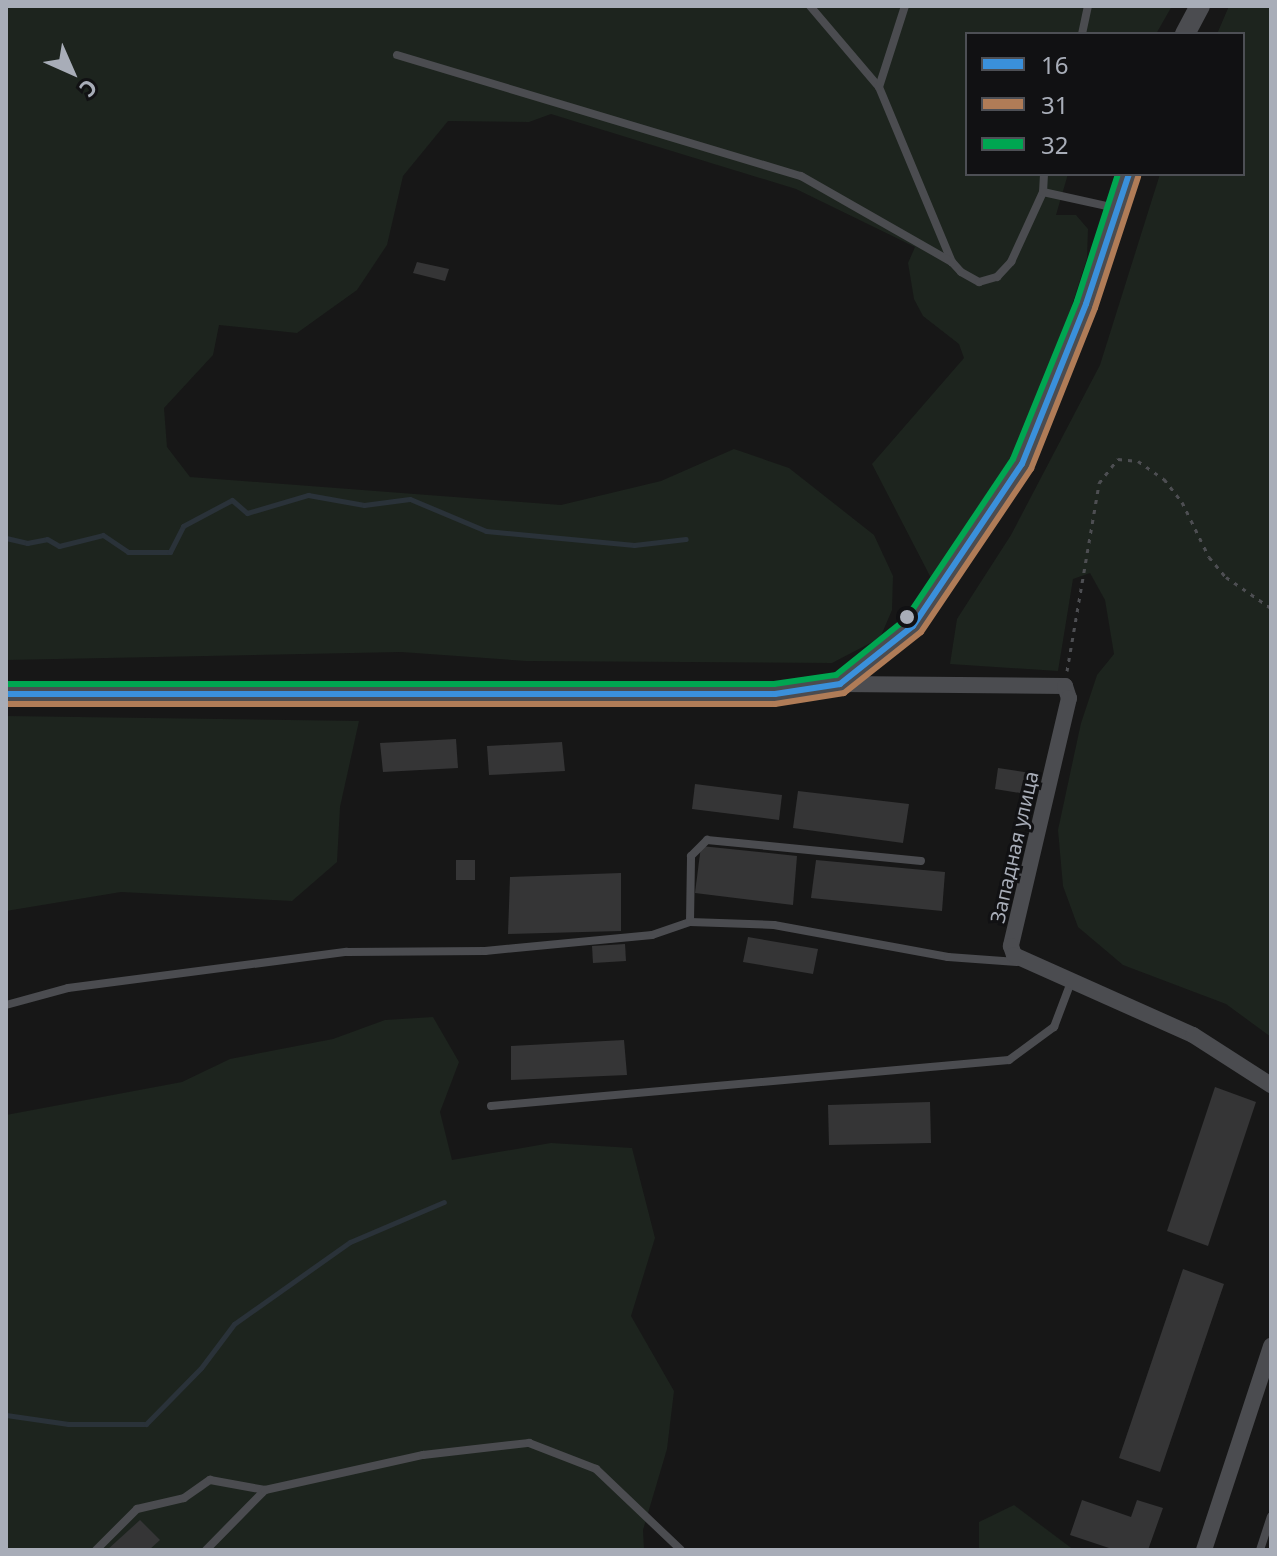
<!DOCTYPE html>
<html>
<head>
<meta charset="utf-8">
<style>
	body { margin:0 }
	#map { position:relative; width:1277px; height:1556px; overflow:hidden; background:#171717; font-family:"Noto Sans",sans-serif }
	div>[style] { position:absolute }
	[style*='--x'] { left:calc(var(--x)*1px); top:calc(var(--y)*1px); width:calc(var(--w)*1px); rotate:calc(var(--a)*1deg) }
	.green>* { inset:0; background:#1d241e }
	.stream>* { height:5px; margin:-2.5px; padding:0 2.5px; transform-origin:2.5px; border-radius:2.5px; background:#2a3239 }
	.building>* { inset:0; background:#353536 }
	.path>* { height:3px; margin-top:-1.5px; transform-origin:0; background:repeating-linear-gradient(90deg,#4d4e52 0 4px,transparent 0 10px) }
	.service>* { height:8px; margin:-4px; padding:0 4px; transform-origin:4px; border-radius:4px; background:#4b4c50 }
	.minor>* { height:16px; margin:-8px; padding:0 8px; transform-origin:8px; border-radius:8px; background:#4b4c50 }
	.tertiary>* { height:20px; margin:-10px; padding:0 10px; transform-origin:10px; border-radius:10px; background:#4b4c50 }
	.bus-1>* { height:6px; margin:-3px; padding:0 3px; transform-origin:3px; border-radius:3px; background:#3a90db }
	.bus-2>* { height:6px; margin:-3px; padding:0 3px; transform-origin:3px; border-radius:3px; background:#b07c57 }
	.bus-3>* { height:6px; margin:-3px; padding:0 3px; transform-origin:3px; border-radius:3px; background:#00a651 }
	.dots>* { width:22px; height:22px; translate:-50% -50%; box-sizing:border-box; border:4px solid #111113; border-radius:50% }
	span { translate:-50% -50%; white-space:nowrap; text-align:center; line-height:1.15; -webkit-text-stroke:6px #111113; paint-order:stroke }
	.street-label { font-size:20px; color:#a8adb8 }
	.frame { position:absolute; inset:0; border:8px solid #a8adb8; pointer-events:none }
	.legend { position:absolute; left:965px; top:32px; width:280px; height:144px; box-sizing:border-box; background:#111113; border:2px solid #4d4f55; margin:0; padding:10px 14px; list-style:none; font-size:24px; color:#a8adb8 }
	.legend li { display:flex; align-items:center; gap:16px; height:40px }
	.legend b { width:40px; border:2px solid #4d4f55 }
	.north { position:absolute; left:32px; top:32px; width:80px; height:80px; -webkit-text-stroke:6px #111113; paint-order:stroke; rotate:135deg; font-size:22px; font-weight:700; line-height:32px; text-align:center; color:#a8adb8 }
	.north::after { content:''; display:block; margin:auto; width:28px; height:36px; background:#a8adb8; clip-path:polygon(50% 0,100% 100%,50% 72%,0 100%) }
</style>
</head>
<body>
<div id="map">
	<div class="green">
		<i style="clip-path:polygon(6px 6px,75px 8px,1172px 6px,1156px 34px,967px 34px,967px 174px,1068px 174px,1056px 215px,1076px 215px,1088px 229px,1087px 258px,1056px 355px,1007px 466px,931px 578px,872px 464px,964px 358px,959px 344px,923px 316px,914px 299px,908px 263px,915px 247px,796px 189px,551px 114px,529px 122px,448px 121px,403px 176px,387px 245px,357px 290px,297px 333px,219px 325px,213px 355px,164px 408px,167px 447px,190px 477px,561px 505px,661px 481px,734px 449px,789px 468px,874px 535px,893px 576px,892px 610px,880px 638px,832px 663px,526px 661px,401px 652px,6px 660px)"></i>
		<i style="clip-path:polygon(1229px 6px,1271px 6px,1271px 1037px,1226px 1004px,1123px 965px,1078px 927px,1063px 886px,1058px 830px,1081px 723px,1097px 675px,1114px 654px,1105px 600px,1090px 573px,1073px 579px,1058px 671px,950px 664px,957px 619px,1011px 535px,1100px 365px,1160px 174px,1243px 174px,1243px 34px,1217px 34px)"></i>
		<i style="clip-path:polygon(6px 716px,359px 721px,340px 807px,337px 862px,292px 901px,121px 892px,6px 911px)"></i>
		<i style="clip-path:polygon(433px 1017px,459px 1062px,440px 1112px,452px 1160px,551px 1143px,632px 1148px,655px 1238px,631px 1316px,674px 1391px,667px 1449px,643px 1530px,644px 1550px,6px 1550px,6px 1115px,182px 1082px,230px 1059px,333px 1039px,385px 1020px)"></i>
		<i style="clip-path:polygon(1014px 1505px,1074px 1550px,979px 1550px,979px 1522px)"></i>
	</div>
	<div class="stream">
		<i style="--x:6;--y:538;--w:22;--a:13"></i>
		<i style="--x:27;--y:543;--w:20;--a:-11"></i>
		<i style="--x:47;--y:539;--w:14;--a:30"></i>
		<i style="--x:59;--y:546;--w:45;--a:-14"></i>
		<i style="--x:103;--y:535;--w:30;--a:34"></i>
		<i style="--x:128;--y:552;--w:42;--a:0"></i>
		<i style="--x:170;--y:552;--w:29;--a:-63"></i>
		<i style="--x:183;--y:526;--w:55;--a:-28"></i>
		<i style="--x:232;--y:500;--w:20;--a:41"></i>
		<i style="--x:247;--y:513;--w:64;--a:-16.4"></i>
		<i style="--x:308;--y:495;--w:57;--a:10.1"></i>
		<i style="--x:364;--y:505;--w:46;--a:-7.4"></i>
		<i style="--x:410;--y:499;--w:82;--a:22.8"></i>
		<i style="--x:486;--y:531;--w:149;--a:5.4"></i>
		<i style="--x:634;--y:545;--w:52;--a:-6.6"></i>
		<i style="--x:6;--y:1415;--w:63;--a:8.3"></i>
		<i style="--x:68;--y:1424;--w:78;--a:0"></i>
		<i style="--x:146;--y:1424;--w:78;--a:-45.5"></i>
		<i style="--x:201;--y:1368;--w:55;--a:-53.1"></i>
		<i style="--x:234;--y:1324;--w:142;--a:-35.3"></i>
		<i style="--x:350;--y:1242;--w:102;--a:-23.1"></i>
	</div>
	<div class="building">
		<i style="clip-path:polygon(417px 262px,449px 269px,445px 281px,413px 273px)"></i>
		<i style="clip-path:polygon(456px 739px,458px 768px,383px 772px,380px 743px)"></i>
		<i style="clip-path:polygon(562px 742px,565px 771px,489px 775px,487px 746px)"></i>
		<i style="clip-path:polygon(998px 768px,1037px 774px,1033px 795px,995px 789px)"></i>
		<i style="clip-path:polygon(695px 784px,782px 795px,779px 820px,692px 809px)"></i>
		<i style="clip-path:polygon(798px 791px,909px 804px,903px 843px,793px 828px)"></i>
		<i style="clip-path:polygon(701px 846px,797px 856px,793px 905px,695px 893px)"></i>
		<i style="clip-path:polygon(456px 860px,475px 860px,475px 880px,456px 880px)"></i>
		<i style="clip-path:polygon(816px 860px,945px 872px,942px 911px,811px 898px)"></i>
		<i style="clip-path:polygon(621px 873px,621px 931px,508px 934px,510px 877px)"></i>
		<i style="clip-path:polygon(748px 937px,818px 949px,813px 974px,743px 962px)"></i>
		<i style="clip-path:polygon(625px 944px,626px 961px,593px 963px,592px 946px)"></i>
		<i style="clip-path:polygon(624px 1040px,627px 1075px,511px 1080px,511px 1046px)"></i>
		<i style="clip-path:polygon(1215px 1087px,1256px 1102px,1208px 1246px,1167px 1231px)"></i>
		<i style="clip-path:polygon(930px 1102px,931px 1143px,829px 1145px,828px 1105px)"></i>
		<i style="clip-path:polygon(1183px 1269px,1224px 1284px,1160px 1472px,1119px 1458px)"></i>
		<i style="clip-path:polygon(1082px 1500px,1131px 1517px,1137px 1500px,1163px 1508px,1148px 1550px,1115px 1550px,1070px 1535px)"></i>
		<i style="clip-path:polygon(140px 1520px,160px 1540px,149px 1550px,107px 1550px)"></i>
	</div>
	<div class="path">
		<i style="--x:1067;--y:671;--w:191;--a:-80.3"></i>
		<i style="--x:1099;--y:483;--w:31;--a:-52"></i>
		<i style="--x:1118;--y:459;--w:20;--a:6"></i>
		<i style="--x:1138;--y:461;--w:32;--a:35"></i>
		<i style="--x:1164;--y:479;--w:29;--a:52"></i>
		<i style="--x:1182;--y:502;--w:61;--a:63.9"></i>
		<i style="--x:1209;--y:557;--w:26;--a:50"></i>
		<i style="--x:1226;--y:577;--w:55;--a:34.6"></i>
	</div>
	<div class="service">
		<i style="--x:810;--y:6;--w:106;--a:49.6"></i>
		<i style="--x:879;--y:87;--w:190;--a:67.4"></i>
		<i style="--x:952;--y:262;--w:13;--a:48"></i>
		<i style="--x:961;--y:272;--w:21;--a:29"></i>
		<i style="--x:979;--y:282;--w:19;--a:-16"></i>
		<i style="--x:997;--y:277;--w:21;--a:-47"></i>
		<i style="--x:1011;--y:262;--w:77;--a:-65.4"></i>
		<i style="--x:1082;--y:34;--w:29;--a:-78"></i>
		<i style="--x:397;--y:55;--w:422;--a:16.7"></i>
		<i style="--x:801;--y:176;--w:174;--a:29.7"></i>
		<i style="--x:879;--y:87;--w:85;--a:-72.2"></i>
		<i style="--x:1044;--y:174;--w:18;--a:93"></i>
		<i style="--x:1043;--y:192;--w:75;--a:12.4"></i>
		<i style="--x:690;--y:922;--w:66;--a:-89.1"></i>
		<i style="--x:691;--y:856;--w:23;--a:-45"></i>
		<i style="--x:707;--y:840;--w:215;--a:5.6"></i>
		<i style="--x:6;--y:1005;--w:64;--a:-15.3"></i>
		<i style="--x:68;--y:988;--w:281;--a:-7.4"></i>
		<i style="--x:347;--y:952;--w:138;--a:-0.4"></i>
		<i style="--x:485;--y:951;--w:168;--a:-5.5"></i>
		<i style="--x:652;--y:935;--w:40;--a:-18.9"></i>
		<i style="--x:690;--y:922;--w:84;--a:2"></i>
		<i style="--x:774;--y:925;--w:177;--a:10.4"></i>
		<i style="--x:948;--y:957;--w:69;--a:4.1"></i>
		<i style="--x:491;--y:1106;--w:520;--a:-5.07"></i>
		<i style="--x:1009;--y:1060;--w:56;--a:-36.3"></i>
		<i style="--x:1054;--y:1027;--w:48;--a:-69.3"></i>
		<i style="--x:96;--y:1550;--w:58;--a:-45"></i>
		<i style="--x:137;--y:1509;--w:48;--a:-13.2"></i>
		<i style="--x:184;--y:1498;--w:32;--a:-35"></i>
		<i style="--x:210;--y:1480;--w:56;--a:10.3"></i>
		<i style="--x:206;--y:1550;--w:84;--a:-45.5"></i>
		<i style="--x:265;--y:1490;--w:162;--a:-12.5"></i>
		<i style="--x:423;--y:1455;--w:107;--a:-6.5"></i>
		<i style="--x:529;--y:1443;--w:72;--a:21.2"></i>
		<i style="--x:596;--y:1469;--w:117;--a:43.6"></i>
		<i style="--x:1260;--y:1550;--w:35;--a:-72"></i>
	</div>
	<div class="minor">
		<i style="--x:840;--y:684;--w:225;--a:0.5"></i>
		<i style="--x:1065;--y:686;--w:13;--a:72"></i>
		<i style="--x:1069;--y:698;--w:255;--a:103.2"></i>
		<i style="--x:1011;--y:946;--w:9;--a:72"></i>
		<i style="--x:1014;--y:955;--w:196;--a:24.1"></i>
		<i style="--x:1193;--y:1035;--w:93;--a:32.7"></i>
		<i style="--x:1204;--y:1550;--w:215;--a:-71.8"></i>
	</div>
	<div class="tertiary">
		<i style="--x:1185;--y:34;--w:32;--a:-62"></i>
		<i style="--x:6;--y:694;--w:769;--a:0"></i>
		<i style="--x:775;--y:694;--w:66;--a:-8.7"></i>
		<i style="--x:840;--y:684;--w:93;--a:-38.5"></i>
		<i style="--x:913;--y:626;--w:195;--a:-56.1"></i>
		<i style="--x:1022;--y:464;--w:172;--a:-68.2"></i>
		<i style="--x:1086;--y:304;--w:137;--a:-71.7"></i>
	</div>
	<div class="bus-1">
		<i style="--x:6;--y:694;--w:769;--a:0"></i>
		<i style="--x:775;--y:694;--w:66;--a:-8.7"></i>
		<i style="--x:840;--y:684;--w:93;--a:-38.5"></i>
		<i style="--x:913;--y:626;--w:195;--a:-56.1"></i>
		<i style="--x:1022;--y:464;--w:172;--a:-68.2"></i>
		<i style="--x:1086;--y:304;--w:137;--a:-71.7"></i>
	</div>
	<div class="bus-2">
		<i style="--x:6;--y:704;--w:769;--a:0"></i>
		<i style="--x:775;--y:704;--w:70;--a:-9.1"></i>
		<i style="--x:844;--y:693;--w:98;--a:-38.4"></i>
		<i style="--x:921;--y:632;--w:197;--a:-56"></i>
		<i style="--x:1031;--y:469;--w:173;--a:-68.3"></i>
		<i style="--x:1095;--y:308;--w:138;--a:-71.8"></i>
	</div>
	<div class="bus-3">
		<i style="--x:6;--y:684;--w:768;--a:0"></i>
		<i style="--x:774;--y:684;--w:63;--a:-8.3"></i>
		<i style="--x:836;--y:675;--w:90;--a:-38.7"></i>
		<i style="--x:906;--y:619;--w:192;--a:-56.2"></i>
		<i style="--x:1013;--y:459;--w:170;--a:-67.9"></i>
		<i style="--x:1077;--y:301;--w:133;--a:-72.1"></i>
	</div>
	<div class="dots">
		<i style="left:907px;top:617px;background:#a8adb8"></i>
	</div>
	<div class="street-label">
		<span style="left:1014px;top:847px;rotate:-77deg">Западная улица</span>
	</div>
	<div class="frame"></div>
	<ul class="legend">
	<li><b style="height:10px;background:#3a90db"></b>16</li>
	<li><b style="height:10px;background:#b07c57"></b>31</li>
	<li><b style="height:10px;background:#00a651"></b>32</li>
	</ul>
	<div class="north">С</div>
</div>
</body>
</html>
